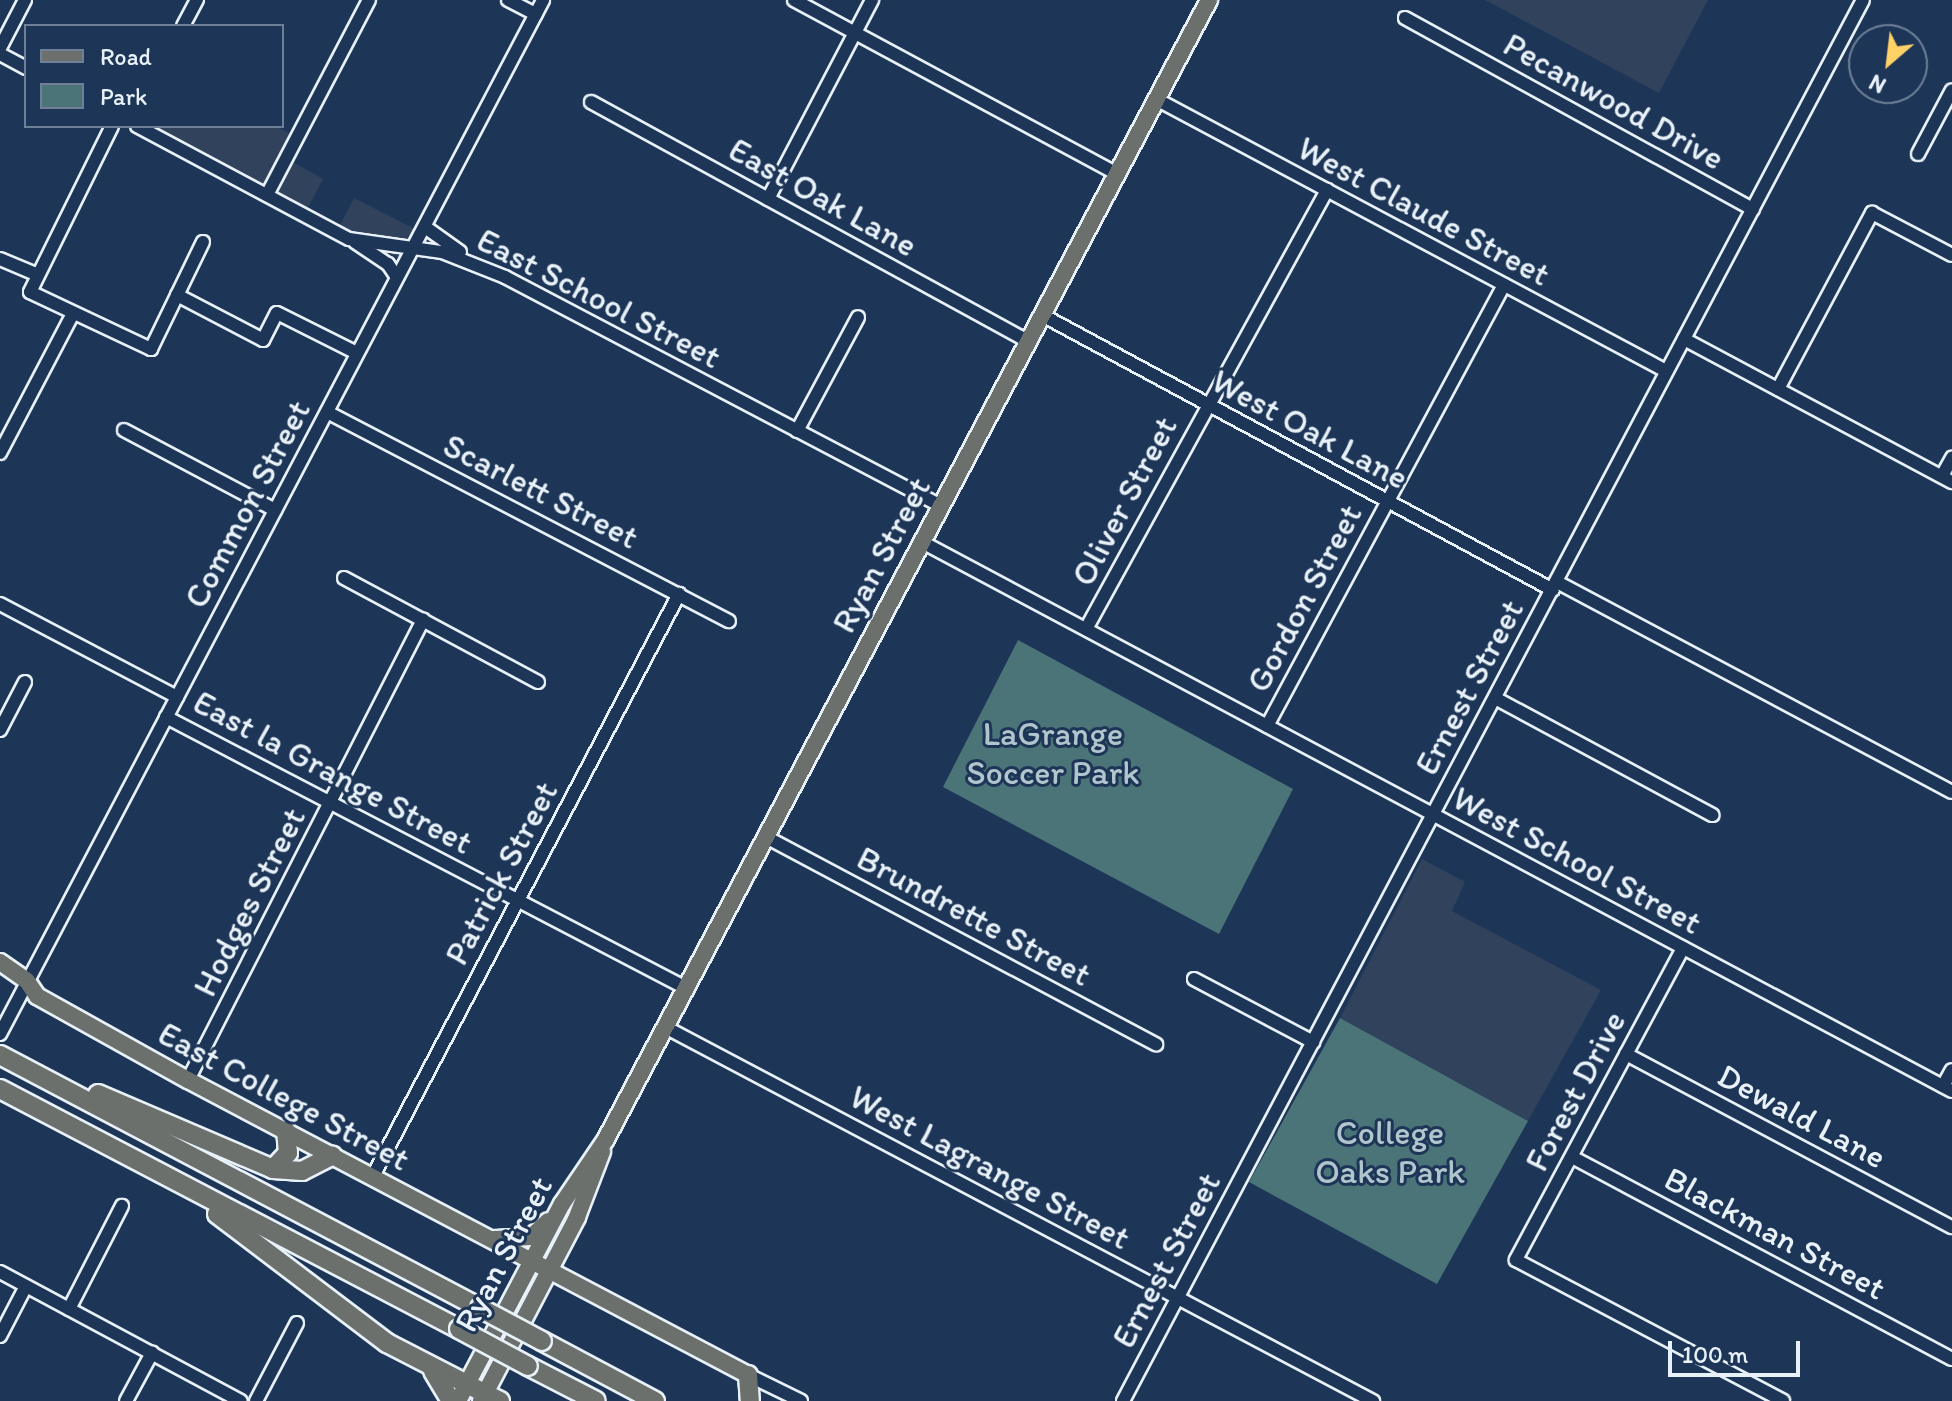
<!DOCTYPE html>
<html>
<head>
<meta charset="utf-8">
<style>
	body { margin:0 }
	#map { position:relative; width:1952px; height:1401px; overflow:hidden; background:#1d3557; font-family:Itim,sans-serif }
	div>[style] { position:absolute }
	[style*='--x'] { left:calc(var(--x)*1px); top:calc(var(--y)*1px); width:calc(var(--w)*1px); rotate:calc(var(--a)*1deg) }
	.built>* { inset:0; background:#30425c }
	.green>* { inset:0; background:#4b7479 }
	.roads { filter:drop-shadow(2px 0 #e8f1f8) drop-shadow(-2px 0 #e8f1f8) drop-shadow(0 2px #e8f1f8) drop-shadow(0 -2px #e8f1f8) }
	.minor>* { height:12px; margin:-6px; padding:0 6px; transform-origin:6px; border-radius:6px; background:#1d3557 }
	.major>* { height:16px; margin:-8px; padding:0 8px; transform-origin:8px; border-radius:8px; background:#6b706d }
	.highway>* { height:18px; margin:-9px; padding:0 9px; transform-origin:9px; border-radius:9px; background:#6b706d }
	.bridges { filter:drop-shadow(2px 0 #e8f1f8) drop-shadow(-2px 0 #e8f1f8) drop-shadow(0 2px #e8f1f8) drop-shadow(0 -2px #e8f1f8) }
	.highway-bridge>* { height:18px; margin:-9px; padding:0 9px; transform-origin:9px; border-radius:9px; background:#6b706d }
	span { translate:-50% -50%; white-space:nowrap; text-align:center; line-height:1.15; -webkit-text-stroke:6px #1d3557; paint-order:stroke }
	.street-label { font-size:34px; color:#e8f1f8 }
	.park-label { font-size:34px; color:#b1c5cc }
	.legend { position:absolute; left:24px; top:24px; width:260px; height:104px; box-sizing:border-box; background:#1d3557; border:2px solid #6e8097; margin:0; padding:10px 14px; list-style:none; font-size:24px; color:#e8f1f8 }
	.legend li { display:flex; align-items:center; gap:16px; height:40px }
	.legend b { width:40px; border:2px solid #6e8097 }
	.north { position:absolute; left:1848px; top:24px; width:80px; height:80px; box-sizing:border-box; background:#1d3557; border:2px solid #6e8097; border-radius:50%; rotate:208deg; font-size:22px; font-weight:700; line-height:32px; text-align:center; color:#e8f1f8 }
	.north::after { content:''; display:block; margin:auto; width:28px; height:36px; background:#ffd166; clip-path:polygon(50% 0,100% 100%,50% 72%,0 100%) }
	.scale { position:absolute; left:1668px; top:1341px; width:132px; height:36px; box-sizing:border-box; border:4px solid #e8f1f8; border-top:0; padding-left:10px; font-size:24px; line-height:28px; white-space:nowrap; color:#e8f1f8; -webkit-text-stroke:6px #1d3557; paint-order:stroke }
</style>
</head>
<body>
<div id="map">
	<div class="built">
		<i style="clip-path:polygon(1485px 0,1708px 0,1659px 93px)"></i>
		<i style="clip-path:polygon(150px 126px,276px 126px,302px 140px,291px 161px,323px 179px,307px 210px)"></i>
		<i style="clip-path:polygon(354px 198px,415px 229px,399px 258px,339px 227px)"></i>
		<i style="clip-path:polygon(1422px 859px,1465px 882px,1452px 911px,1601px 990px,1528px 1121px,1340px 1018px)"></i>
	</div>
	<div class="green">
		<i style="clip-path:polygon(1018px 640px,1293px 789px,1219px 934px,943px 787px)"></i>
		<i style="clip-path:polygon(1340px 1018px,1528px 1121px,1437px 1284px,1249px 1182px)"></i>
	</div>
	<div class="roads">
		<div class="minor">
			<i style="--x:508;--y:0;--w:31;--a:27"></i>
			<i style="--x:794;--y:0;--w:367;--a:28.3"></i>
			<i style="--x:1405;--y:18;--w:397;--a:28.8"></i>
			<i style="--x:183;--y:26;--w:30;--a:-62"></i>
			<i style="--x:0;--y:48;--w:54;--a:-62.5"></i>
			<i style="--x:0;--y:54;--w:30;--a:28"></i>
			<i style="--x:1156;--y:99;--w:578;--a:28.07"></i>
			<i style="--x:591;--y:102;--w:498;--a:28.7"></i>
			<i style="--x:112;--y:126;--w:185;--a:116.3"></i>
			<i style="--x:30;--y:292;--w:134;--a:25.2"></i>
			<i style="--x:151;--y:349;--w:119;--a:-64.1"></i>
			<i style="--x:137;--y:126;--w:240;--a:28.1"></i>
			<i style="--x:349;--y:239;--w:94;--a:8"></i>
			<i style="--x:442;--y:252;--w:68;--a:21.6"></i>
			<i style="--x:505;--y:277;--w:492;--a:27.7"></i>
			<i style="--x:1918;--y:154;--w:72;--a:-62"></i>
			<i style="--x:267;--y:195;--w:220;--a:-62.4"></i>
			<i style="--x:768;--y:199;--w:225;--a:-62.4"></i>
			<i style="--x:425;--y:227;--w:43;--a:35.5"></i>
			<i style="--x:355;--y:242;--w:40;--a:34"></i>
			<i style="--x:388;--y:264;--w:14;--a:56"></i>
			<i style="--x:0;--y:259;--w:41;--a:22.8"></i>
			<i style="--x:177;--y:295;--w:97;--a:27.6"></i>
			<i style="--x:263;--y:340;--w:30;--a:-63"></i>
			<i style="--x:277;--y:313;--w:89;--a:26.6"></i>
			<i style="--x:1042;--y:315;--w:580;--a:28.29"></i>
			<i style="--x:1684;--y:339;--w:304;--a:28.1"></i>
			<i style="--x:1778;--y:389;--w:200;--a:-61.9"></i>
			<i style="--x:1872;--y:213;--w:90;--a:27.7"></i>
			<i style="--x:327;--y:412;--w:453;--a:27.5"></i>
			<i style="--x:124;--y:430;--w:171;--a:27.9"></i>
			<i style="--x:797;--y:431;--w:129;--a:-61.8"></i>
			<i style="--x:0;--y:453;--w:156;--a:-62.4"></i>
			<i style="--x:1942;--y:476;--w:21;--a:-61"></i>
			<i style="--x:922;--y:542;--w:1167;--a:28.06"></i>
			<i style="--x:344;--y:578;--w:220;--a:28.2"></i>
			<i style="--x:1557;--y:582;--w:447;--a:28"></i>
			<i style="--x:0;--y:604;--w:200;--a:27.7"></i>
			<i style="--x:1086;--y:629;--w:501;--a:-61.23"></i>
			<i style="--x:1495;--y:698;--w:247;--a:28.3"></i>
			<i style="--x:166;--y:717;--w:586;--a:27.53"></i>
			<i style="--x:1267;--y:726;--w:501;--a:-61.75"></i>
			<i style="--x:0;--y:730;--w:54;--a:-62.5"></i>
			<i style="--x:766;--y:837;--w:442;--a:28"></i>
			<i style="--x:1683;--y:948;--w:354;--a:118.2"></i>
			<i style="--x:1516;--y:1260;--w:302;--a:27.8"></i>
			<i style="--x:1194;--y:979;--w:135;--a:27.9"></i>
			<i style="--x:665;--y:1027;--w:801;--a:27.85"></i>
			<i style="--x:0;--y:1034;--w:1168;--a:-62.29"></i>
			<i style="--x:1626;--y:1054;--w:369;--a:28"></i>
			<i style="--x:188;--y:1080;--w:517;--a:-62.94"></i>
			<i style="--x:1943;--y:1086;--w:18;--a:-61"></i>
			<i style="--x:1572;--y:1157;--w:430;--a:28"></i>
			<i style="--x:372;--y:1178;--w:660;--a:-62.27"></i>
			<i style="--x:0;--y:1272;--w:273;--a:28.2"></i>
			<i style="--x:69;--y:1309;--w:116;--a:-62.8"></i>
			<i style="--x:0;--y:1336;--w:56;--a:-62.5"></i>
			<i style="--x:748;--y:1375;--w:59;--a:26.1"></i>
			<i style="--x:126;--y:1401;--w:55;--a:-61.6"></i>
			<i style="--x:256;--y:1401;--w:88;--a:-62.3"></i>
			<i style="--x:1123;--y:1401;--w:1584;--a:-62.16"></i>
		</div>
		<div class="major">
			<i style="--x:0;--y:962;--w:33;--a:35"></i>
			<i style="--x:27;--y:981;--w:18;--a:56"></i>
			<i style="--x:37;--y:996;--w:173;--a:29.1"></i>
			<i style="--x:188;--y:1080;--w:633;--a:27.78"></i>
			<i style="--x:494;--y:1239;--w:37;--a:-3"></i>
			<i style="--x:531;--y:1237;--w:23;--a:-43"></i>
			<i style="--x:458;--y:1401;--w:223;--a:-62.2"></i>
			<i style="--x:562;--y:1204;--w:78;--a:-55.9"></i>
			<i style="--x:606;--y:1139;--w:1289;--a:-62.1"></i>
			<i style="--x:481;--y:1401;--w:208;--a:-62.4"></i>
			<i style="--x:577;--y:1217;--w:70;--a:-69"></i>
		</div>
		<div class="highway">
			<i style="--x:0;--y:1055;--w:543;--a:27.79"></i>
			<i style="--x:0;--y:1089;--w:518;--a:27.6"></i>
			<i style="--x:98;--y:1094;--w:190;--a:23.2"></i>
			<i style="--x:273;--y:1169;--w:29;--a:4"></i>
			<i style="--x:302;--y:1171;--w:34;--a:-27"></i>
			<i style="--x:273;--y:1169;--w:22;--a:-47"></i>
			<i style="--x:288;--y:1153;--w:22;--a:-95"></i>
			<i style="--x:217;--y:1214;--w:213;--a:37.2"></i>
			<i style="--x:387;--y:1343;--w:127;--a:27.2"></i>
			<i style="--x:542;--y:1341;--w:128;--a:28"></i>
			<i style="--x:528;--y:1366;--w:76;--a:27.2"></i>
			<i style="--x:433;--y:1371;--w:35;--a:59"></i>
			<i style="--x:748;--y:1375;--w:26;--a:86"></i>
		</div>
	</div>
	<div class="bridges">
		<div class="highway-bridge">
			<i style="--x:480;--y:1308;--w:70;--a:28"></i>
			<i style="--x:459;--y:1329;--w:78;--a:28.2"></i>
		</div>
	</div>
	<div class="street-label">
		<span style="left:1614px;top:101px;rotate:29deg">Pecanwood Drive</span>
		<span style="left:823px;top:197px;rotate:29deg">East Oak Lane</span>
		<span style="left:1424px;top:211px;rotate:28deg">West Claude Street</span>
		<span style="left:599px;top:298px;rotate:27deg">East School Street</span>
		<span style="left:1310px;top:429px;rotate:28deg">West Oak Lane</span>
		<span style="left:541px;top:491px;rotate:27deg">Scarlett Street</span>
		<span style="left:1124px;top:501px;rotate:-62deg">Oliver Street</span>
		<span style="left:247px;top:504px;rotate:-62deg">Common Street</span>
		<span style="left:881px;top:555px;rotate:-62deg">Ryan Street</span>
		<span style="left:1304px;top:598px;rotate:-62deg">Gordon Street</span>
		<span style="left:1469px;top:687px;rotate:-62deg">Ernest Street</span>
		<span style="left:333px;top:772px;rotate:28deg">East la Grange Street</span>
		<span style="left:1577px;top:860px;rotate:28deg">West School Street</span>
		<span style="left:501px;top:873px;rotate:-62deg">Patrick Street</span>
		<span style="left:249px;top:902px;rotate:-63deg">Hodges Street</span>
		<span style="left:974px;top:916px;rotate:28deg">Brundrette Street</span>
		<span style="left:1575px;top:1091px;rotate:-62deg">Forest Drive</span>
		<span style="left:284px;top:1096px;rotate:28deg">East College Street</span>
		<span style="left:1802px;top:1116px;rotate:28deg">Dewald Lane</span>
		<span style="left:990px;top:1167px;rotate:28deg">West Lagrange Street</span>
		<span style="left:1775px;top:1233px;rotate:28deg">Blackman Street</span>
		<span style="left:503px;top:1254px;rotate:-62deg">Ryan Street</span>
		<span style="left:1166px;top:1260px;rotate:-62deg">Ernest Street</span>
	</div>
	<div class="park-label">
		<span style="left:1053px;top:753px">LaGrange<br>Soccer Park</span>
		<span style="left:1390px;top:1152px">College<br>Oaks Park</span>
	</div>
	<ul class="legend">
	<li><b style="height:10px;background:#6b706d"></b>Road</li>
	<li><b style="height:22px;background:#4b7479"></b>Park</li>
	</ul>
	<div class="north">N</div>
	<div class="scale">100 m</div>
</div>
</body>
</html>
